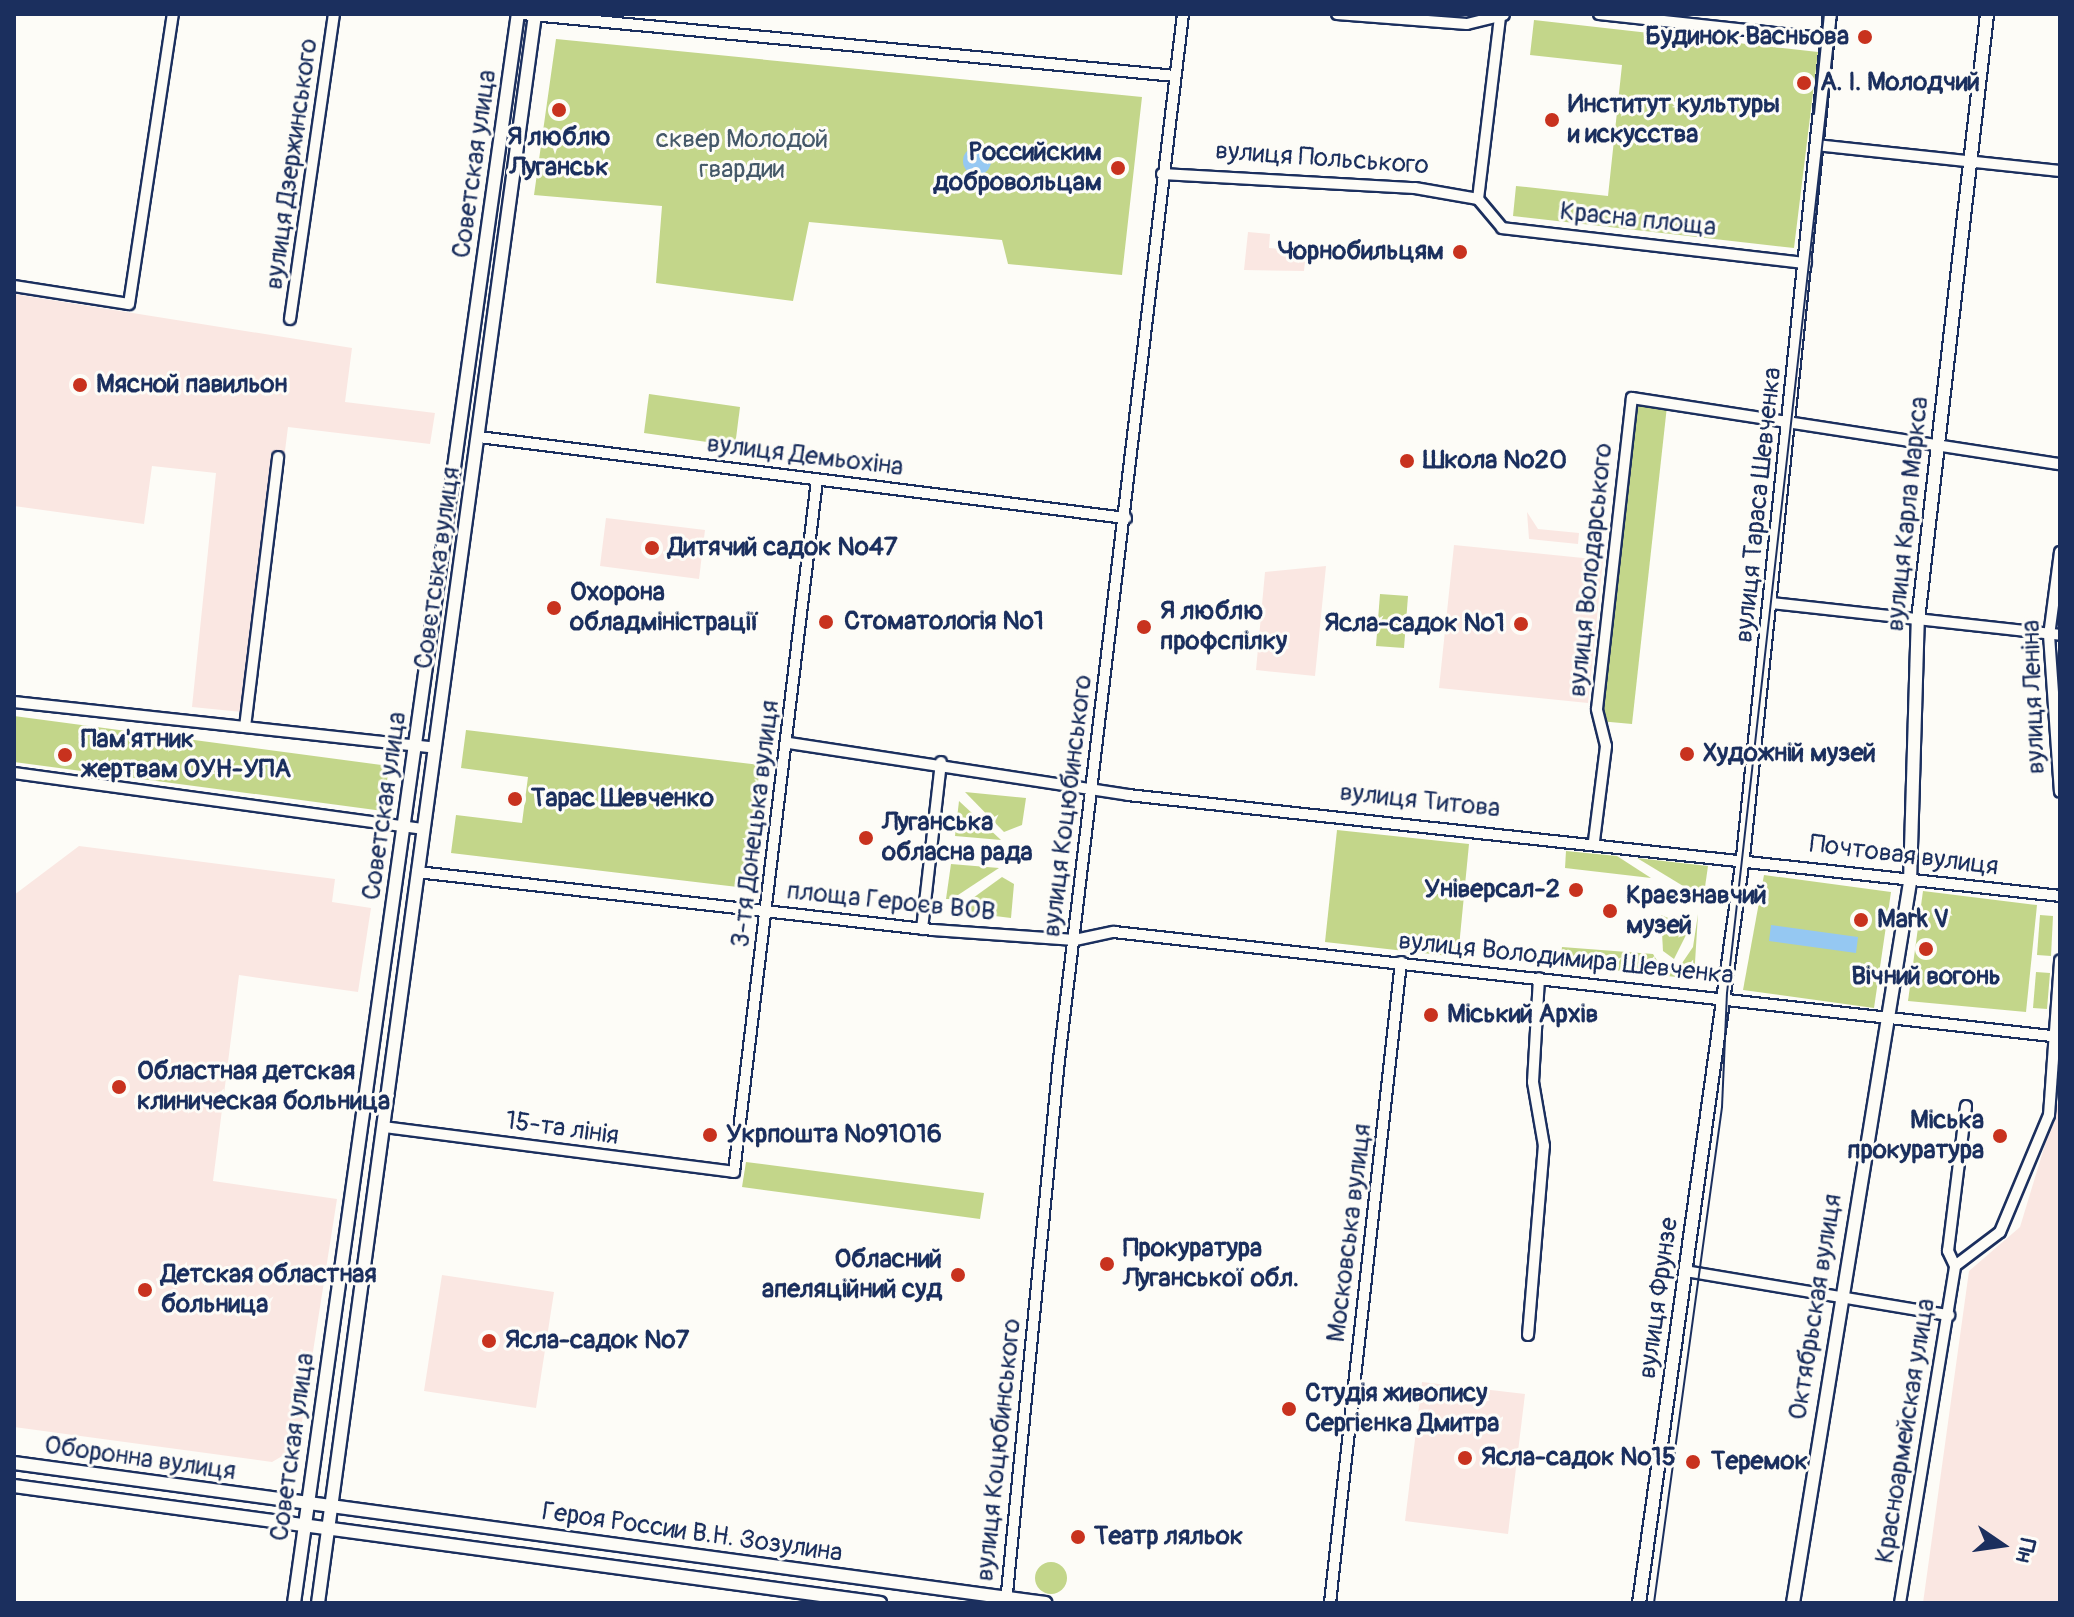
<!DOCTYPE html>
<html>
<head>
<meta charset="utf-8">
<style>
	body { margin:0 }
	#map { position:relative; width:2074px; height:1617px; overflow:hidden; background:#fdfcf7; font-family:Pangolin,sans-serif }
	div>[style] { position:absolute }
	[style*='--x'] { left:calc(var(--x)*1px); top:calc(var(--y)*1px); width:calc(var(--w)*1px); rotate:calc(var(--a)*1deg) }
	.built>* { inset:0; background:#fae7e2 }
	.green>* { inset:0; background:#c3d68a }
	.round { border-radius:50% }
	.water>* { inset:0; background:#95c8f2 }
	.roads { filter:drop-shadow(2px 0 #1b2f5e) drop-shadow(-2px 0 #1b2f5e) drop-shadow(0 2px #1b2f5e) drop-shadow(0 -2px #1b2f5e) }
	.minor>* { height:10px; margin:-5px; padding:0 5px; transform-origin:5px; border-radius:5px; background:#fdfcf7 }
	.major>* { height:12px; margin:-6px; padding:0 6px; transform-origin:6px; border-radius:6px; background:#fdfcf7 }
	.tram>* { height:2px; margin:-1px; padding:0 1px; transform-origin:1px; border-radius:1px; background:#1b2f5e }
	.dots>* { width:22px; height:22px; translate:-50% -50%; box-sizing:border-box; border:4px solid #fdfcf7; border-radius:50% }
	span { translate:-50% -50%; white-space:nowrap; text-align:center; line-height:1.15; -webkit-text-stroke:6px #fdfcf7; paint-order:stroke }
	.poi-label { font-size:26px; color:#1b2f5e; font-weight:700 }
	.right { translate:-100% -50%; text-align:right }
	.left { translate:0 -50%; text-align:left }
	.park-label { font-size:26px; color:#455969 }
	.street-label { font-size:26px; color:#1b2f5e }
	.frame { position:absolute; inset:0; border:16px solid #1b2f5e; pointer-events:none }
	.north { position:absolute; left:1962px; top:1505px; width:80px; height:80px; -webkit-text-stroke:6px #fdfcf7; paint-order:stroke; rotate:103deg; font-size:22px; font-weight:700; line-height:32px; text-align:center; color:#1b2f5e }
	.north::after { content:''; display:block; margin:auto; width:28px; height:36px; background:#1b2f5e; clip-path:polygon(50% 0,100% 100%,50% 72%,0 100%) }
</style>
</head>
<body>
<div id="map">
	<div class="built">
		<i style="clip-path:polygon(1248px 232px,1270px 234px,1269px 248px,1306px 252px,1304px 271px,1244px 270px)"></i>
		<i style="clip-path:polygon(14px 294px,352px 348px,345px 402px,435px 413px,430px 444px,288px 427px,252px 713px,192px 707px,216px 473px,152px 466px,144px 524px,14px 506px)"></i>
		<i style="clip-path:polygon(1527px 512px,1538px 529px,1579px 533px,1578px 544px,1529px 539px)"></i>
		<i style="clip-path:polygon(606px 518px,705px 530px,699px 579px,600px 566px)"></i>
		<i style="clip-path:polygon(1454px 545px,1603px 560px,1588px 703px,1439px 688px)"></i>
		<i style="clip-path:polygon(1326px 566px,1315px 676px,1256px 670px,1265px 572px)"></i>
		<i style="clip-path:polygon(79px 846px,335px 879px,332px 902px,371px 908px,358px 992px,239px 975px,213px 1181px,337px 1199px,298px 1447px,272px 1462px,14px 1427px,14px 895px)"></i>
		<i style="clip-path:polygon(2060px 1095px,2060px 1603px,1923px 1603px,1969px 1271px,2020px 1227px)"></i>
		<i style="clip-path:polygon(442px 1275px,554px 1292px,536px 1408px,424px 1391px)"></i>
		<i style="clip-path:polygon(1422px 1382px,1525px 1394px,1508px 1534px,1405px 1521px)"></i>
	</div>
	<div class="green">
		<i style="clip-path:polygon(1534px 20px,1818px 52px,1794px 248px,1513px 216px,1516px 186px,1608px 196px,1622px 65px,1530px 55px)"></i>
		<i style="clip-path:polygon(556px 39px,1142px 97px,1122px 275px,1008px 264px,1002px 240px,809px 222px,793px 301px,656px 283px,662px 206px,534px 195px)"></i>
		<i style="clip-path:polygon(649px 394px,740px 407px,735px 446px,644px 433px)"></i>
		<i style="clip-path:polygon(1635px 401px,1667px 406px,1632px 724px,1599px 721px)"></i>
		<i style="clip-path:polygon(1380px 594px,1408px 596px,1404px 648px,1376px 646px)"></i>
		<i style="clip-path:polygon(14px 716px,389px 766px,383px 811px,14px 762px)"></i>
		<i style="clip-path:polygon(466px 730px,760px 765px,746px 888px,451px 853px,456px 815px,522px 823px,528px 777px,461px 768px)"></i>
		<i style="clip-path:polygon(965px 792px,1026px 798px,1022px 825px,1004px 832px)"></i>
		<i style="clip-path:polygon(959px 801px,1001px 840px,955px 836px)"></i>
		<i style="clip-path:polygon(1337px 830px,1469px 844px,1458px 957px,1325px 942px)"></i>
		<i style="clip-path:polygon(1566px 851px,1617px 856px,1651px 878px,1565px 868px)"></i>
		<i style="clip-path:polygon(1637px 858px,1708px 866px,1704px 894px,1698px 895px)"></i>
		<i style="clip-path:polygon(951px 864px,999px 868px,952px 899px,946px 899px)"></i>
		<i style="clip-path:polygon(1764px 875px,1891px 892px,1874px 1008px,1743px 990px)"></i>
		<i style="clip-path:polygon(1002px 877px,1014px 884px,1011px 918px,955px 911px)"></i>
		<i style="clip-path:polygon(1923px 891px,2037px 905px,2026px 1012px,1908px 1001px)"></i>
		<i style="clip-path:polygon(1698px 914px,1694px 979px,1560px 964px,1562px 947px,1653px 954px,1661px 967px,1676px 972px,1693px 947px)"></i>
		<i style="clip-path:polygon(1661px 915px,1690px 927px,1674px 959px,1663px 951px)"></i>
		<i style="clip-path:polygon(2040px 915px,2053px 916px,2051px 956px,2037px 955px)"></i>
		<i style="clip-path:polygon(2036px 972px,2050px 973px,2047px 1009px,2033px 1008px)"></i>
		<i style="clip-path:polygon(746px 1162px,984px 1193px,980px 1219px,742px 1187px)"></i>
		<i class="round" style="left:1035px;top:1562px;width:32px;height:32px"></i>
	</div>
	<div class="water">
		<i class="round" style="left:963px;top:147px;width:28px;height:28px"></i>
		<i style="clip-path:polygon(1771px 925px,1858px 937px,1856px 953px,1769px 941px)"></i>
	</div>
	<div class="roads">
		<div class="minor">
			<i style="--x:522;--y:14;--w:656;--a:5.42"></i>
			<i style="--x:1337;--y:14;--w:130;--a:4.4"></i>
			<i style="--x:1467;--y:24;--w:38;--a:-14"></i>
			<i style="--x:1599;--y:14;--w:230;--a:6.2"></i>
			<i style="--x:1816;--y:145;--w:245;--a:6.1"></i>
			<i style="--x:1162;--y:174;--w:253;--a:3.2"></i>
			<i style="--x:1415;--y:188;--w:64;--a:9.9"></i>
			<i style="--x:1478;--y:199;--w:38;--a:50"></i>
			<i style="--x:1502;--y:228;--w:306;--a:6.6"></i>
			<i style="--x:1478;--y:199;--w:183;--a:-83.1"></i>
			<i style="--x:14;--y:286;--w:116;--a:8.9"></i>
			<i style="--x:129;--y:304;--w:293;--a:-81.4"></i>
			<i style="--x:290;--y:319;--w:308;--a:-81.8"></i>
			<i style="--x:479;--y:437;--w:652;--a:7.14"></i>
			<i style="--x:2060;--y:552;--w:84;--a:97.5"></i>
			<i style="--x:2049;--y:635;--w:157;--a:86"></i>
			<i style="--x:1772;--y:603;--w:290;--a:6.3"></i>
			<i style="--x:14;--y:702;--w:424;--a:6.2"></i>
			<i style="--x:245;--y:727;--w:272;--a:-83"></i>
			<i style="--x:789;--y:743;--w:343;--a:8.7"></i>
			<i style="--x:1128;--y:795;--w:937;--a:6.18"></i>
			<i style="--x:14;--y:773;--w:412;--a:7.8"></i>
			<i style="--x:1594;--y:841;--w:96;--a:-82.8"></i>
			<i style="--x:1606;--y:746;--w:38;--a:-104"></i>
			<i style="--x:1597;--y:709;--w:313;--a:-83.6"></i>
			<i style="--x:1632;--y:398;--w:433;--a:8.8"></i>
			<i style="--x:417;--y:872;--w:519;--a:6.41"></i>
			<i style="--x:933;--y:930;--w:142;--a:4"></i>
			<i style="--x:1075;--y:940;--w:40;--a:-12"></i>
			<i style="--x:1114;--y:932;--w:944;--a:6.33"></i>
			<i style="--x:922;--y:929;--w:168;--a:-83.5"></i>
			<i style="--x:384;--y:1127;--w:353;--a:7.3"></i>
			<i style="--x:734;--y:1172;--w:697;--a:-83.16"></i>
			<i style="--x:1955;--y:1266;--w:56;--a:-37.1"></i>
			<i style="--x:2000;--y:1232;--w:127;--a:-67.3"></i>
			<i style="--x:2049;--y:1115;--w:155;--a:-85.9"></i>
			<i style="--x:1955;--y:1266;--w:17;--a:-115"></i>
			<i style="--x:1948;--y:1251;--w:146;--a:-82.9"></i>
			<i style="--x:1685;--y:1271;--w:268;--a:9.5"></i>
			<i style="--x:1528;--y:1335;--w:190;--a:-85.2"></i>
			<i style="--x:1544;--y:1146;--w:65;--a:-99.8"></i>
			<i style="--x:1533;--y:1082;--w:104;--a:-86.7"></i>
			<i style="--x:1006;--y:1603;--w:546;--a:-84.43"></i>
			<i style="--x:1059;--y:1060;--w:1053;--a:-83.24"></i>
			<i style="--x:1330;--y:1603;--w:645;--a:-83.68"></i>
			<i style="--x:1900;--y:1603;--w:341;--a:-80.7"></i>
		</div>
		<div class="major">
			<i style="--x:14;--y:1463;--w:1041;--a:7.73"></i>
			<i style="--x:14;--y:1486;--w:874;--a:7.69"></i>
			<i style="--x:294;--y:1603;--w:1605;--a:-81.98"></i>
			<i style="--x:318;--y:1603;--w:1604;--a:-82.22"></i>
			<i style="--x:1639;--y:1603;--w:753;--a:-82.06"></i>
			<i style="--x:1743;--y:857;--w:847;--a:-84.11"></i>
			<i style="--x:1793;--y:1603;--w:730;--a:-80.78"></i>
			<i style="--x:1910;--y:882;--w:262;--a:-88.3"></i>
			<i style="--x:1918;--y:620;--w:610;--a:-83.5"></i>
		</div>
	</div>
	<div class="tram">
		<i style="--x:1814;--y:114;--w:100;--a:-84.3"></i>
		<i style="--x:1654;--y:1603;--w:501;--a:-82.19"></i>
		<i style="--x:1722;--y:1107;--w:114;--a:-87.5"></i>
		<i style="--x:1727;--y:993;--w:985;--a:-83.59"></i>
	</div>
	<div class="dots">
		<i style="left:1865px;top:37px;background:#c8321e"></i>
		<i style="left:1804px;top:83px;background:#c8321e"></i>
		<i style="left:559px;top:110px;background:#c8321e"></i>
		<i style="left:1552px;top:120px;background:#c8321e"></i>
		<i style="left:1118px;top:168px;background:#c8321e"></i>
		<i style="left:1460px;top:252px;background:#c8321e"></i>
		<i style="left:80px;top:385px;background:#c8321e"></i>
		<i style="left:1407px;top:461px;background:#c8321e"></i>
		<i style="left:652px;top:548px;background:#c8321e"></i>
		<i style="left:554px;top:608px;background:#c8321e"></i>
		<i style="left:826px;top:622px;background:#c8321e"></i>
		<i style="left:1521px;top:624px;background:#c8321e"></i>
		<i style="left:1144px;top:627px;background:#c8321e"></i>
		<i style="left:1687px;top:754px;background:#c8321e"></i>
		<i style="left:65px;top:755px;background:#c8321e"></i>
		<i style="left:515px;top:799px;background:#c8321e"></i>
		<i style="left:866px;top:838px;background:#c8321e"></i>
		<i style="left:1576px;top:890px;background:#c8321e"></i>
		<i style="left:1610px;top:911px;background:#c8321e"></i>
		<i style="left:1861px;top:920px;background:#c8321e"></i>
		<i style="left:1926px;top:949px;background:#c8321e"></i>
		<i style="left:1431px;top:1015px;background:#c8321e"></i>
		<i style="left:119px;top:1087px;background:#c8321e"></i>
		<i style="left:710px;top:1135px;background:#c8321e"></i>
		<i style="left:2000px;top:1136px;background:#c8321e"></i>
		<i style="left:1107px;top:1264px;background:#c8321e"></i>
		<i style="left:958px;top:1275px;background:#c8321e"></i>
		<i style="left:145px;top:1290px;background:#c8321e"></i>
		<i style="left:489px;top:1341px;background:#c8321e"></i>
		<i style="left:1289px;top:1409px;background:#c8321e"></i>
		<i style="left:1465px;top:1458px;background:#c8321e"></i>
		<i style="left:1693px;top:1462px;background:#c8321e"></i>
		<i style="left:1078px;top:1537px;background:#c8321e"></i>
	</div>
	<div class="poi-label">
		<span class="right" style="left:1849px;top:37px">Будинок Васньова</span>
		<span class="left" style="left:1820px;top:83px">А. І. Молодчий</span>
		<span class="left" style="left:1568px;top:120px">Институт культуры<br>и искусства</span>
		<span style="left:559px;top:153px">Я люблю<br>Луганськ</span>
		<span class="right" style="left:1102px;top:168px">Pоссийским<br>добровольцам</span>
		<span class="right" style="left:1444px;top:252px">Чорнобильцям</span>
		<span class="left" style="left:96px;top:385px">Мясной павильон</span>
		<span class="left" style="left:1423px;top:461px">Школа №20</span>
		<span class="left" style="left:668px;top:548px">Дитячий садок №47</span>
		<span class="left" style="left:570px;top:608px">Охорона<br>обладміністрації</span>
		<span class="left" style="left:1160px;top:627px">Я люблю<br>профспілку</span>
		<span class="left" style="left:844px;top:622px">Стоматологія №1</span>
		<span class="right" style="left:1505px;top:624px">Ясла-садок №1</span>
		<span class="left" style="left:81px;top:755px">Пам'ятник<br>жертвам ОУН-УПА</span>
		<span class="left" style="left:1703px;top:754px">Художній музей</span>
		<span class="left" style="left:531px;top:799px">Тарас Шевченко</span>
		<span class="left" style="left:882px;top:838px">Луганська<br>обласна рада</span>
		<span class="right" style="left:1560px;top:890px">Універсал-2</span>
		<span class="left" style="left:1626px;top:911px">Краєзнавчий<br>музей</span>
		<span class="left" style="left:1877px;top:920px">Mark V</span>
		<span style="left:1926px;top:977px">Вічний вогонь</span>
		<span class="left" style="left:1447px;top:1015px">Міський Архів</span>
		<span class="left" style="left:137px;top:1087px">Областная детская<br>клиническая больница</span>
		<span class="right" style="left:1984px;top:1136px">Міська<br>прокуратура</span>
		<span class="left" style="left:726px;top:1135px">Укрпошта №91016</span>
		<span class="left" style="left:1123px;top:1264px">Прокуратура<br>Луганської обл.</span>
		<span class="right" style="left:942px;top:1275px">Обласний<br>апеляційний суд</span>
		<span class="left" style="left:161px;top:1290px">Детская областная<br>больница</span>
		<span class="left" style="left:505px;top:1341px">Ясла-садок №7</span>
		<span class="left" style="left:1305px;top:1409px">Студія живопису<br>Сергієнка Дмитра</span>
		<span class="left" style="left:1481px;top:1458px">Ясла-садок №15</span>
		<span class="left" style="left:1711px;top:1462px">Теремок</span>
		<span class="left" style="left:1094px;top:1537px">Театр ляльок</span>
	</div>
	<div class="park-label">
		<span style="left:742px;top:155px">сквер Молодой<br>гвардии</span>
	</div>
	<div class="street-label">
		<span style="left:1322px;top:159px;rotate:4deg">вулиця Польського</span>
		<span style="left:292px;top:164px;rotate:-82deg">вулиця Дзержинського</span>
		<span style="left:475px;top:164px;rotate:-82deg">Советская улица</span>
		<span style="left:1638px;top:220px;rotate:6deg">Красна площа</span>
		<span style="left:805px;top:456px;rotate:7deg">вулиця Демьохіна</span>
		<span style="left:1759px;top:505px;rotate:-84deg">вулиця Тараса Шевченка</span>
		<span style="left:1908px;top:514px;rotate:-84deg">вулиця Карла Маркса</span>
		<span style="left:438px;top:568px;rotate:-82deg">Совєтська вулиця</span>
		<span style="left:1591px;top:570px;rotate:-84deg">вулиця Володарського</span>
		<span style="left:2034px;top:697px;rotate:-92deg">вулиця Леніна</span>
		<span style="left:1420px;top:801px;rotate:6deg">вулиця Титова</span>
		<span style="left:385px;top:806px;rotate:-82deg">Советская улица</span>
		<span style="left:1068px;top:806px;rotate:-83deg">вулиця Коцюбинського</span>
		<span style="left:756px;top:824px;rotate:-83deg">3-тя Донецька вулиця</span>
		<span style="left:1904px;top:856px;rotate:7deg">Почтовая вулиця</span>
		<span style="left:891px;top:902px;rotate:6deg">площа Героєв ВОВ</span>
		<span style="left:1566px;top:959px;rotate:6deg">вулиця Володимира Шевченка</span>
		<span style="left:562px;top:1129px;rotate:8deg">15-та лінія</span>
		<span style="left:1350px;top:1233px;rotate:-83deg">Московська вулиця</span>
		<span style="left:1659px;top:1298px;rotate:-82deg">вулиця Фрунзе</span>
		<span style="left:1816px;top:1307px;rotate:-81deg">Октябрьская вулиця</span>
		<span style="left:1906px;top:1431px;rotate:-81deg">Красноармейская улица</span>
		<span style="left:293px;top:1447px;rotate:-82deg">Советская улица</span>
		<span style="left:999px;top:1450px;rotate:-84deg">вулиця Коцюбинського</span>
		<span style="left:140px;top:1459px;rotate:8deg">Оборонна вулиця</span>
		<span style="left:692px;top:1533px;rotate:8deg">Героя России В.Н. Зозулина</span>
	</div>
	<div class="frame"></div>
	<div class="north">Пн</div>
</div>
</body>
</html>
